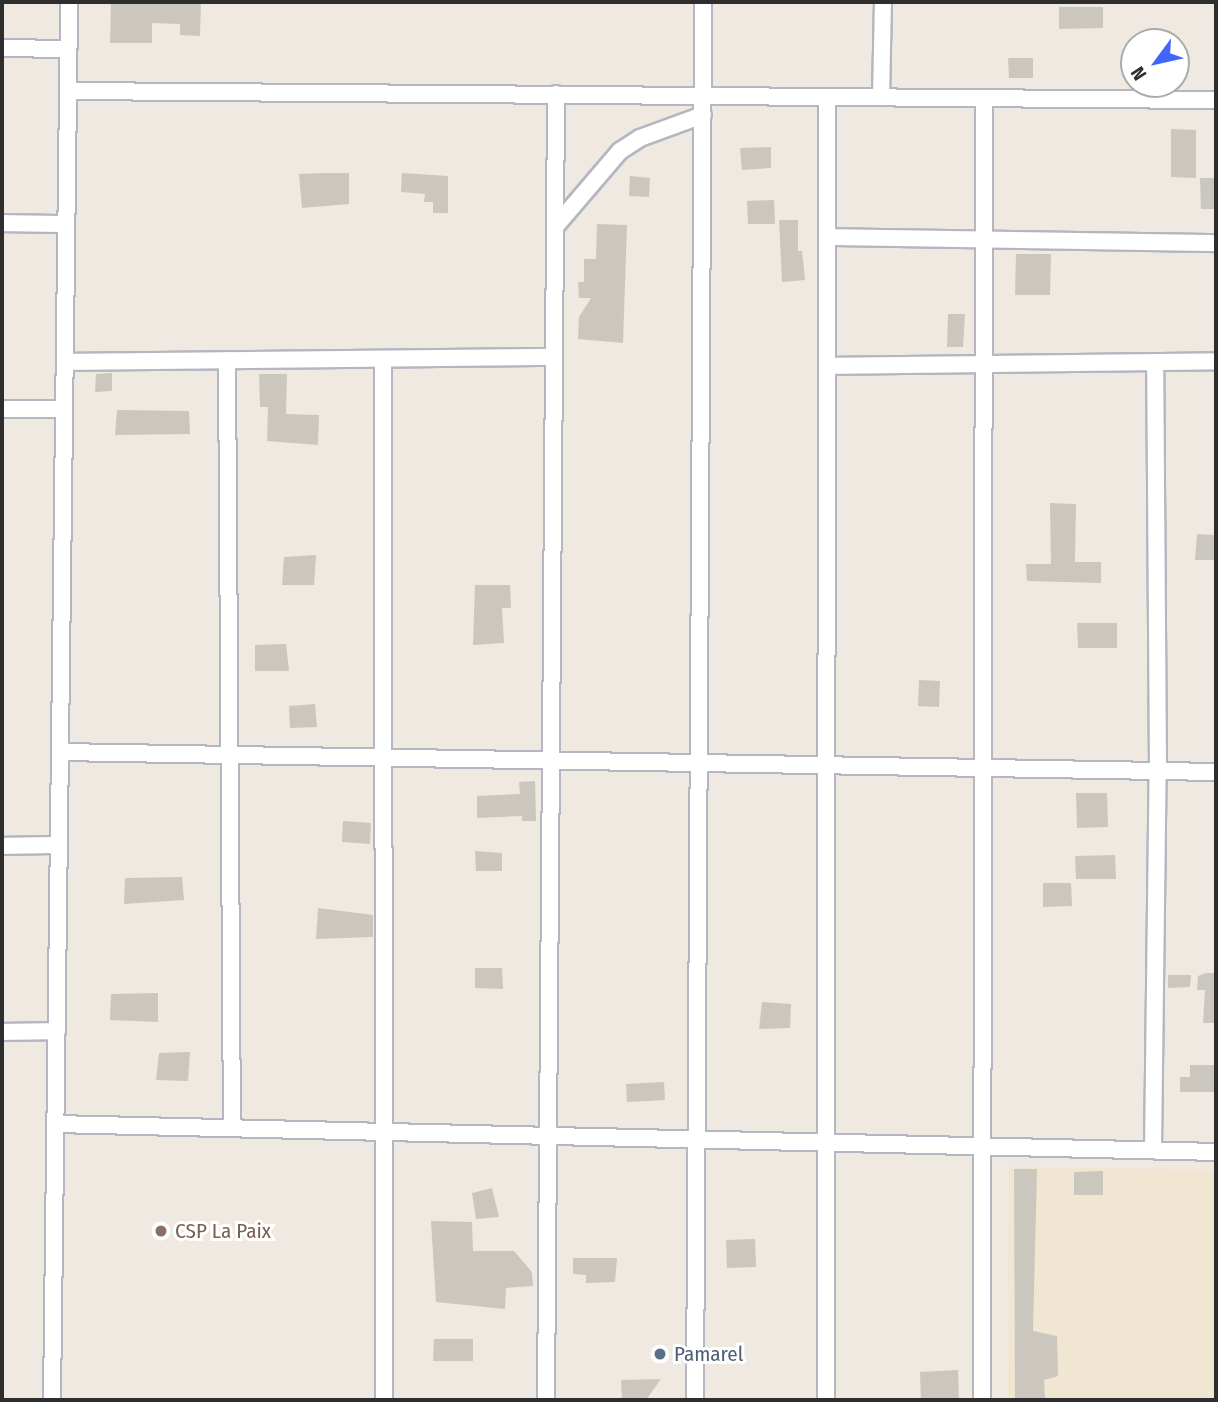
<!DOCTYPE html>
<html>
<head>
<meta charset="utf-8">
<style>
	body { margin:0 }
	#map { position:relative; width:1218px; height:1402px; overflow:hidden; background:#efe9e1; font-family:"Fira Sans Condensed",sans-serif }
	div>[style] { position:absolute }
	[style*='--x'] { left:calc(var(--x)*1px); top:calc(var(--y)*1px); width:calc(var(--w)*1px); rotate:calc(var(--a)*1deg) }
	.education>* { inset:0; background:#f0e6d1 }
	.building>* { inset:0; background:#cbc7bf }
	.roads { filter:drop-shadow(2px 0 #b4b7c1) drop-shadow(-2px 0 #b4b7c1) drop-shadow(0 2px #b4b7c1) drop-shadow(0 -2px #b4b7c1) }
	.street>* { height:16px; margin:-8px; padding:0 8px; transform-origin:8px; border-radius:8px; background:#fff }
	.dots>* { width:19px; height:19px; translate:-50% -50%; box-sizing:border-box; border:4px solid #fff; border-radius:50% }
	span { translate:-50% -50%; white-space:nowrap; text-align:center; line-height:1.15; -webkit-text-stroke:6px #fff; paint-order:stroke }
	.education-label { font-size:21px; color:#785e54 }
	.left { translate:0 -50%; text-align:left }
	.service-label { font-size:21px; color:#4e5e75 }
	.frame { position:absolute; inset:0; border:4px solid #2e2e2e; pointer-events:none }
	.north { position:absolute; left:1120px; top:28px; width:70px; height:70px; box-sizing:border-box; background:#fff; border:2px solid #ababab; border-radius:50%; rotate:237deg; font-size:19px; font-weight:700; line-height:28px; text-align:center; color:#2e2e2e }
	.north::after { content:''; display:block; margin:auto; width:24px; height:32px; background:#4264fb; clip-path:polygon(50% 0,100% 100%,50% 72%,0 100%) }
</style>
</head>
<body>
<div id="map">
	<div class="education">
		<i style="clip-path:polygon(1009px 1167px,1216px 1170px,1216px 1400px,1008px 1400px)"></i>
	</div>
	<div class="building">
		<i style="clip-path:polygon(111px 2px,201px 2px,200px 36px,180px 35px,180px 24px,152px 23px,152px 43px,110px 43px)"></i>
		<i style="clip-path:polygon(1059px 7px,1103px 7px,1103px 28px,1059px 29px)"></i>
		<i style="clip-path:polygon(1008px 58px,1033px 58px,1033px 78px,1009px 78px)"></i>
		<i style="clip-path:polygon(1171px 129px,1196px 130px,1196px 178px,1171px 177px)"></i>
		<i style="clip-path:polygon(771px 147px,771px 168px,742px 170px,740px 148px)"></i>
		<i style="clip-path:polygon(323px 173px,349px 173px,349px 204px,302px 208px,299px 174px)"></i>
		<i style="clip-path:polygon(402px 173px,448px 176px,448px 213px,433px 213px,433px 202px,424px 202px,425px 194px,401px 192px)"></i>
		<i style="clip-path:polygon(630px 176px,650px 178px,649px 197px,629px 196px)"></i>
		<i style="clip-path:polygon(1200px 178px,1216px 178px,1216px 209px,1201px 209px)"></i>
		<i style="clip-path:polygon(774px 200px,775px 224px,748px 224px,747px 201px)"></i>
		<i style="clip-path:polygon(779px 220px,798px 220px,798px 251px,802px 251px,805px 280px,782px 282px)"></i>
		<i style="clip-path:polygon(597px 224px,627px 225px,623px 343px,578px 339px,579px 317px,591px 298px,579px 298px,578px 282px,584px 282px,584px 259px,596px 259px)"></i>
		<i style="clip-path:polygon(1016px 254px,1051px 254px,1050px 295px,1015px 295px)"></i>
		<i style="clip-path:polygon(948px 314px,965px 314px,963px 347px,947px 347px)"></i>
		<i style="clip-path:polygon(112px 373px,112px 391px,95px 392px,96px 374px)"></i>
		<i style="clip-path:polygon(259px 374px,287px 374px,286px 414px,319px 415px,318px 445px,267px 441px,268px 407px,260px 407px)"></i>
		<i style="clip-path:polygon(117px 410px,189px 411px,190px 434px,115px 435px)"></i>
		<i style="clip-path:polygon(1050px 503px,1076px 504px,1075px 562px,1101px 562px,1101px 583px,1027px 581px,1026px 564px,1051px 564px)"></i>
		<i style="clip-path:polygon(1197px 534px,1216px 535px,1216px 560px,1195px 560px)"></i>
		<i style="clip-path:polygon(316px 555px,314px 585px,282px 585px,284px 557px)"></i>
		<i style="clip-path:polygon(475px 585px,510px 585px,511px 608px,502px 608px,504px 643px,473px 645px)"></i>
		<i style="clip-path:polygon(1077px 623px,1117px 623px,1117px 648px,1078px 648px)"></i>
		<i style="clip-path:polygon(286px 644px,289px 671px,255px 671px,255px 645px)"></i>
		<i style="clip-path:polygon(919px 680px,940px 681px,939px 707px,918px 706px)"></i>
		<i style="clip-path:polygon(315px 704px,317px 727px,290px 728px,289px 706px)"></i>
		<i style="clip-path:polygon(535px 781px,536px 821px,522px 821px,522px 816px,477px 818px,477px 796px,520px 794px,519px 782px)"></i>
		<i style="clip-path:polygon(1076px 793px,1107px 793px,1108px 827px,1077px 828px)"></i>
		<i style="clip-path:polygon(343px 821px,371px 823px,370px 844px,342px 842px)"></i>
		<i style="clip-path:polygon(475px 851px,502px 853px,502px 871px,476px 871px)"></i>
		<i style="clip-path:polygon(1115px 855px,1116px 879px,1076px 879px,1075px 856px)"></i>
		<i style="clip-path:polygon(182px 877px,184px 900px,124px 904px,125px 878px)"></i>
		<i style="clip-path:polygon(1043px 883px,1071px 883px,1072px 906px,1043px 907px)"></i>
		<i style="clip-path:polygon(318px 908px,373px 915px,373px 937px,316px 939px)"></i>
		<i style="clip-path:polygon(475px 968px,502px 968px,503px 989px,475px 988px)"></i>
		<i style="clip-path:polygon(1206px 973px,1216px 973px,1216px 1023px,1203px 1023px,1205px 990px,1197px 990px,1198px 976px)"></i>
		<i style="clip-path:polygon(1168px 975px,1191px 975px,1190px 987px,1168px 988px)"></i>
		<i style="clip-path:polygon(158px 993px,158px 1022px,110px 1020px,111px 994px)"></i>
		<i style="clip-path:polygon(762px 1002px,791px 1004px,790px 1028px,759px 1029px)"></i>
		<i style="clip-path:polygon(190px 1052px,188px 1081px,156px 1080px,159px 1053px)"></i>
		<i style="clip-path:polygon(1190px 1065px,1216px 1065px,1216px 1092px,1180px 1092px,1180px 1077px,1190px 1077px)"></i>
		<i style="clip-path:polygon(664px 1082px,665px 1100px,627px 1102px,626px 1084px)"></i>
		<i style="clip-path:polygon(1014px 1169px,1037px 1169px,1033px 1331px,1057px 1336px,1058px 1376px,1044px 1380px,1045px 1400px,1015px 1400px)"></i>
		<i style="clip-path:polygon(1103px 1171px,1103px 1195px,1074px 1195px,1074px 1172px)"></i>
		<i style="clip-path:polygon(492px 1188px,499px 1217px,476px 1219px,472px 1193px)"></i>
		<i style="clip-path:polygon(431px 1221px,472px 1222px,473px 1251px,514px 1251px,532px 1272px,533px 1286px,506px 1288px,505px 1309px,436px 1302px)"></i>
		<i style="clip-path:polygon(755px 1239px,756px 1267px,727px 1268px,726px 1240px)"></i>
		<i style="clip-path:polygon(573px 1258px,617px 1258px,615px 1282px,586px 1283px,586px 1275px,573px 1274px)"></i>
		<i style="clip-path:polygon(434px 1339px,473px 1339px,473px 1361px,433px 1361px)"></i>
		<i style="clip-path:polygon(958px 1370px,959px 1400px,921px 1400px,920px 1372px)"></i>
		<i style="clip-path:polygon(661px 1379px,646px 1400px,622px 1400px,621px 1380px)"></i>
	</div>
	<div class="roads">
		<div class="street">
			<i style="--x:2;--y:48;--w:66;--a:0.9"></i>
			<i style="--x:68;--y:91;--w:1148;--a:0.45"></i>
			<i style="--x:881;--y:97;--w:95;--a:-88.8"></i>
			<i style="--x:2;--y:223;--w:64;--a:0.9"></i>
			<i style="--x:555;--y:227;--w:100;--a:-49.5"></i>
			<i style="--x:620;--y:151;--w:24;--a:-33"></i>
			<i style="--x:640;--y:138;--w:67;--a:-20.1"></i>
			<i style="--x:827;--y:237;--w:389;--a:0.9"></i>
			<i style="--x:383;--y:359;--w:1041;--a:89.94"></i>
			<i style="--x:227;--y:360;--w:768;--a:89.63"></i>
			<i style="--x:65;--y:362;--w:489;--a:-0.6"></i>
			<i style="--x:827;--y:366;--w:389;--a:-0.7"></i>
			<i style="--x:2;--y:409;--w:59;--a:0"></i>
			<i style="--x:60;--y:752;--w:1156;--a:0.99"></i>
			<i style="--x:2;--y:846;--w:57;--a:-1"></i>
			<i style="--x:2;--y:1032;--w:55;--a:-1"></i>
			<i style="--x:55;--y:1124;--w:1161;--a:1.38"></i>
			<i style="--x:1153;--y:1150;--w:382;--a:-89.3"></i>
			<i style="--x:1158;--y:768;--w:403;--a:-90.4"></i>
			<i style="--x:52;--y:1400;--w:1398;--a:-89.3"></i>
			<i style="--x:546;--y:1400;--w:1306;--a:-89.56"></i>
			<i style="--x:695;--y:1400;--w:1398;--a:-89.67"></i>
			<i style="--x:826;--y:1400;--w:1303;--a:-89.96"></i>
			<i style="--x:982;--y:1400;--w:1302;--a:-89.91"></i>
		</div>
	</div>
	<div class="dots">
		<i style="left:161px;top:1231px;background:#8d6e63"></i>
		<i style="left:660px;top:1354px;background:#5c6f8a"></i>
	</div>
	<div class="education-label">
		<span class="left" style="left:175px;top:1231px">CSP La Paix</span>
	</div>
	<div class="service-label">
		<span class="left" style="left:674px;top:1354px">Pamarel</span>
	</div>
	<div class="frame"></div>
	<div class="north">N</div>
</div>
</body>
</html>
